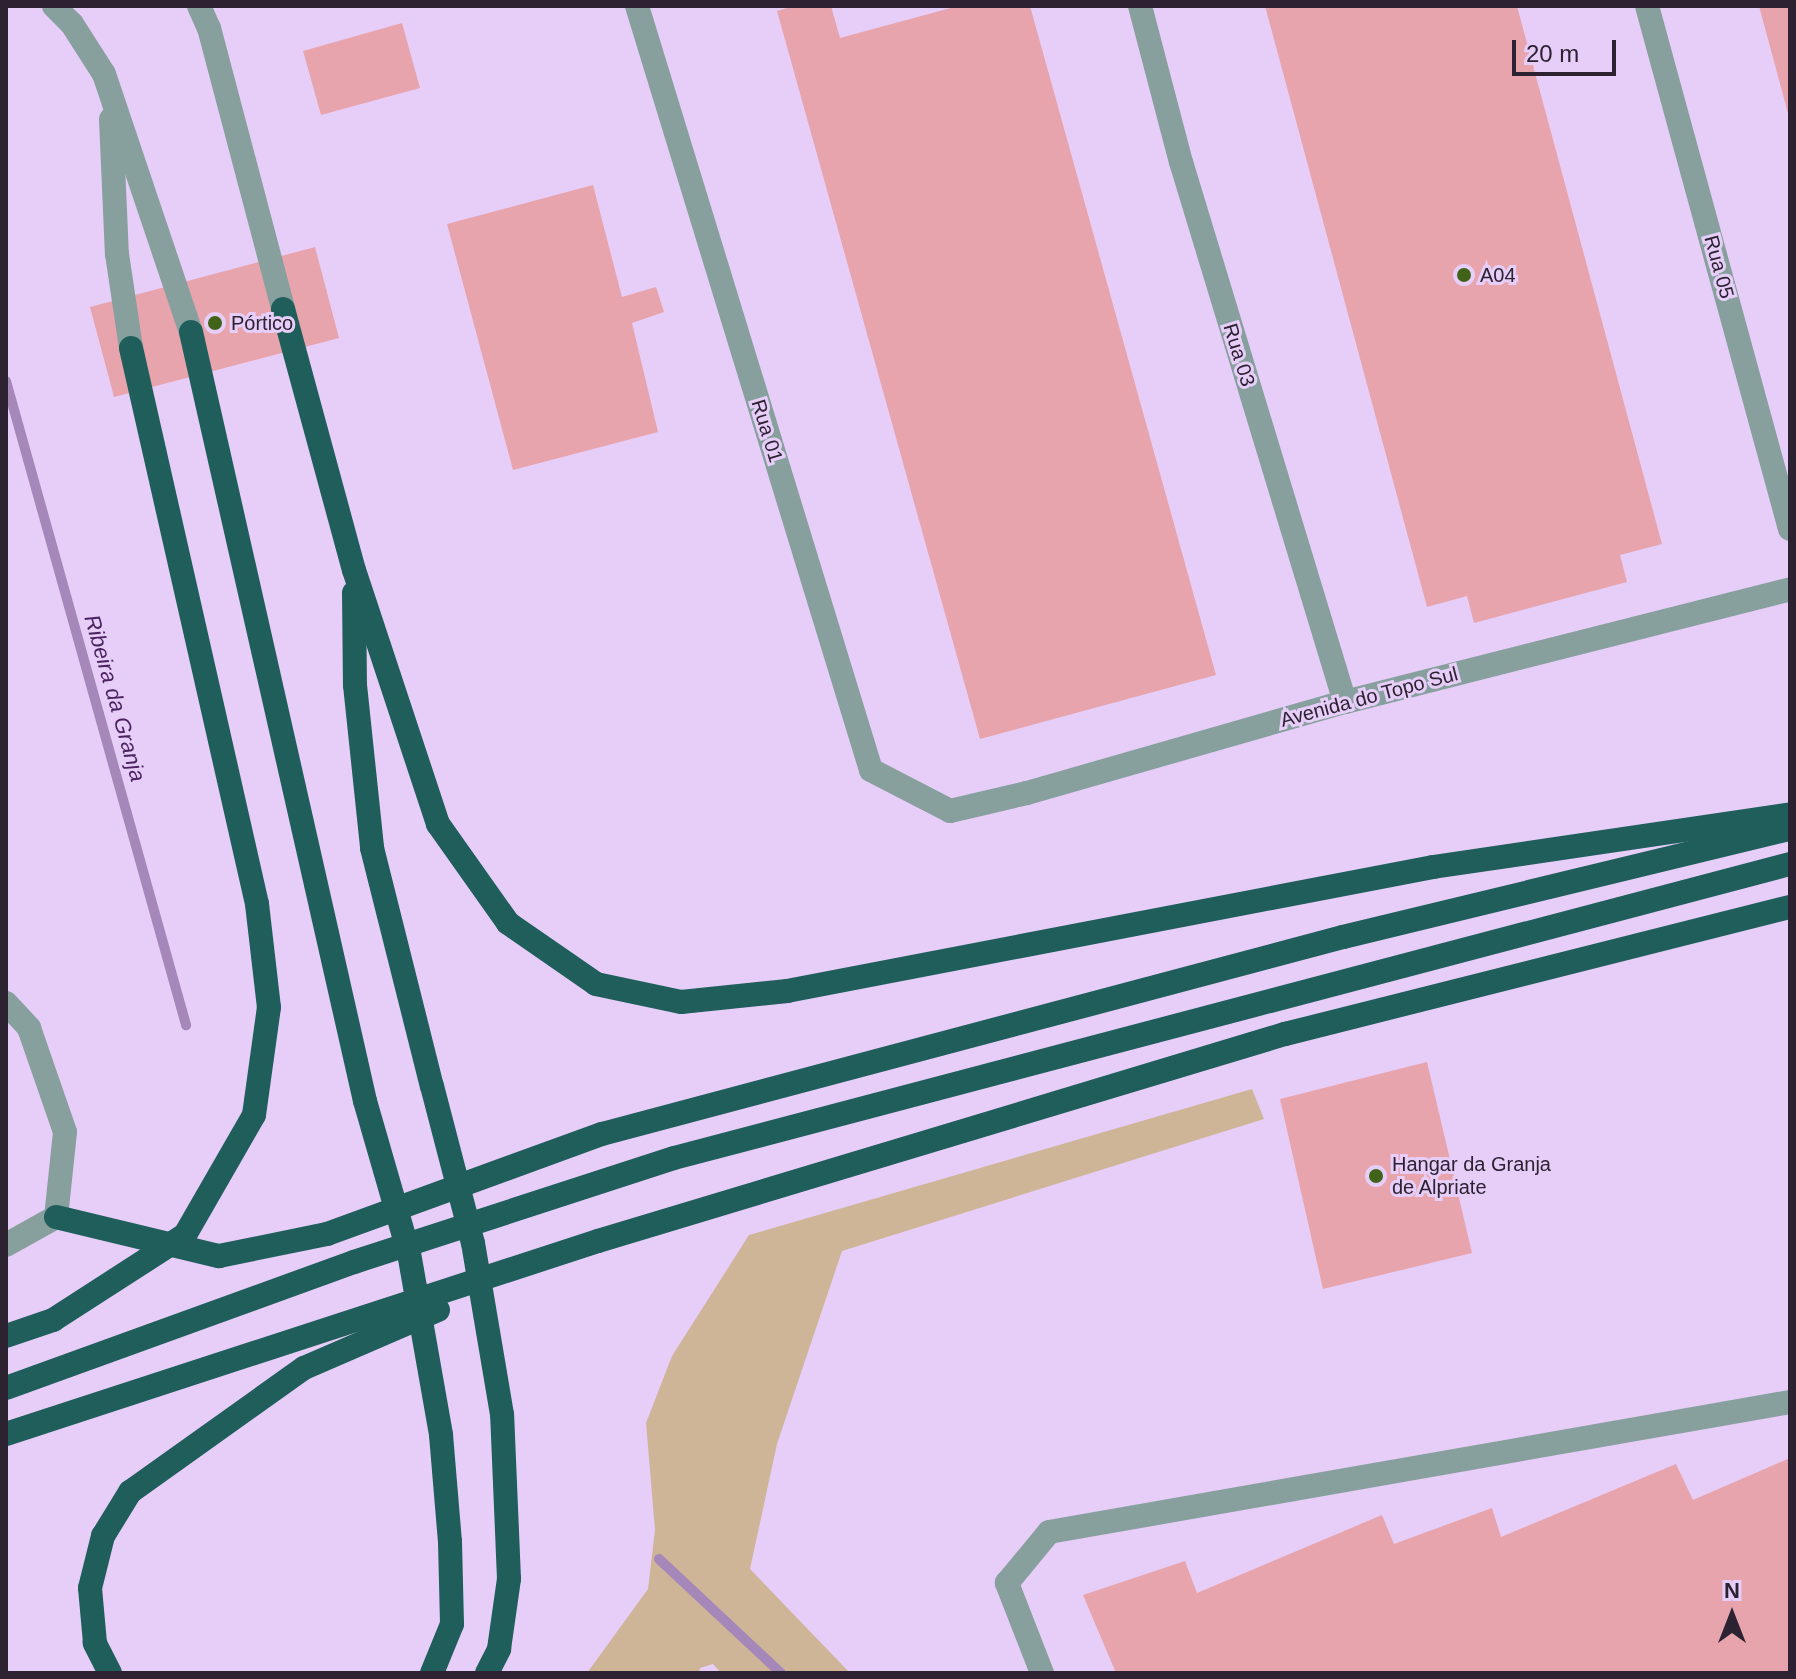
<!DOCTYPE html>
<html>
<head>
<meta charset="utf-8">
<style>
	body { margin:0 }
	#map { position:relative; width:1796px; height:1679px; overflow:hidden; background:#e7cef8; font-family:Arial,sans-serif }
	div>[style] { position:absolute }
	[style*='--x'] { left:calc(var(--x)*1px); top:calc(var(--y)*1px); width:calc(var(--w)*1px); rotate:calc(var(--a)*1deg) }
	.green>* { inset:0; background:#ceb598 }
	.stream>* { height:10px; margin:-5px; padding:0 5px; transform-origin:5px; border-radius:5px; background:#a587ba }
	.building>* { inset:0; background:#e7a4ac }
	.minor>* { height:24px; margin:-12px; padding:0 12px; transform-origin:12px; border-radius:12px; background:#87a09e }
	.highway>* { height:24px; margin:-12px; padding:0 12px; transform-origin:12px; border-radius:12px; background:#205e5c }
	.highway-bridge>* { height:24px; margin:-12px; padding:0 12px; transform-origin:12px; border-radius:12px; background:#205e5c }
	.dots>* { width:22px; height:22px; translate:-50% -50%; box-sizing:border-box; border:4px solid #e7cef8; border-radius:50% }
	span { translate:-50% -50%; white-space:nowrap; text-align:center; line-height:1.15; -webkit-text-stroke:6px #e7cef8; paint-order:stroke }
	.street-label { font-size:20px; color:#2c2232 }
	.poi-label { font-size:20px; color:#2c2232 }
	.left { translate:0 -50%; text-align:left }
	.water-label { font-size:22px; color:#4b2361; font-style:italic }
	.frame { position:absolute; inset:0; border:8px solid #2c2232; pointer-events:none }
	.north { position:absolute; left:1692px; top:1575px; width:80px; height:80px; -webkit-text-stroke:6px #e7cef8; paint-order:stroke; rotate:0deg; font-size:22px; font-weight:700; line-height:32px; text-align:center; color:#2c2232 }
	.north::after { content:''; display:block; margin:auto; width:28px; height:36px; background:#2c2232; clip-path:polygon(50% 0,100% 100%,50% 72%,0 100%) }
	.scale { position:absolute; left:1512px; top:40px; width:104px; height:36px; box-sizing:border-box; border:4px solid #2c2232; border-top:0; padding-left:10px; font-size:24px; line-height:28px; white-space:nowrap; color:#2c2232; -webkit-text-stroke:6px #e7cef8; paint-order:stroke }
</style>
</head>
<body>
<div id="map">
	<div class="green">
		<i style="clip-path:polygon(1252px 1089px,1264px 1119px,842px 1251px,777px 1444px,750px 1569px,850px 1673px,721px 1673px,713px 1664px,700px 1668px,699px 1673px,587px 1673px,648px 1589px,655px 1530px,646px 1423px,672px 1356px,749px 1235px)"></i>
	</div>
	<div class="stream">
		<i style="--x:6;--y:381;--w:669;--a:74.38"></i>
		<i style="--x:659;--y:1559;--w:167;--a:43.1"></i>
	</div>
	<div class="building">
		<i style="clip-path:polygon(794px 6px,831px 6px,840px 38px,958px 6px,1030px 6px,1216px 675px,980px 739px,777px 11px)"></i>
		<i style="clip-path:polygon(1265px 6px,1517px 6px,1662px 544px,1620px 555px,1627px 582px,1474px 623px,1467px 596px,1427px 607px)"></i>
		<i style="clip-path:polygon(1759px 6px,1790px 6px,1790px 117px,1789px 117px)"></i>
		<i style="clip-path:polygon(402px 23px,420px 88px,321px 115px,303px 51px)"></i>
		<i style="clip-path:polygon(593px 185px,622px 297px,656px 287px,664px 312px,632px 323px,658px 432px,513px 470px,447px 224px)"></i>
		<i style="clip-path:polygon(315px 247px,339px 338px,114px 397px,90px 307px)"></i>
		<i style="clip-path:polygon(1427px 1062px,1472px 1253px,1323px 1289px,1280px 1099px)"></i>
		<i style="clip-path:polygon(1790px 1458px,1790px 1673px,1116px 1673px,1083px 1595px,1185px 1561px,1197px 1593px,1382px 1515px,1394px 1544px,1492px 1508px,1501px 1537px,1676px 1464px,1693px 1500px)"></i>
	</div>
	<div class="minor">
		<i style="--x:54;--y:6;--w:25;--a:45"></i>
		<i style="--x:72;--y:24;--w:59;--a:57.4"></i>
		<i style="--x:104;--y:74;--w:272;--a:71.4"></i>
		<i style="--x:199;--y:6;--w:24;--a:66"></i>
		<i style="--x:209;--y:28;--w:291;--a:75.2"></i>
		<i style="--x:637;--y:6;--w:799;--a:72.97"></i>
		<i style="--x:871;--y:770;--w:89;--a:27.4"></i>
		<i style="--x:950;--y:811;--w:79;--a:-13.2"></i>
		<i style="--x:1027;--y:793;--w:331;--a:-16"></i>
		<i style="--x:1345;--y:702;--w:459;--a:-14.2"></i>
		<i style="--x:1140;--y:6;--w:161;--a:75.3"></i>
		<i style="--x:1181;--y:162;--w:564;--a:73.11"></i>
		<i style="--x:1647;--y:6;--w:542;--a:74.71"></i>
		<i style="--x:111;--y:119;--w:135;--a:87.5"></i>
		<i style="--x:117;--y:254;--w:95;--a:81.5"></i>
		<i style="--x:6;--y:1003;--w:34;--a:47"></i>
		<i style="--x:29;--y:1028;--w:110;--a:70.9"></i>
		<i style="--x:65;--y:1132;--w:85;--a:96"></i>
		<i style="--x:56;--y:1217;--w:57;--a:150.8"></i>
		<i style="--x:1042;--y:1673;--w:97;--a:-111.3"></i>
		<i style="--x:1007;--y:1583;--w:66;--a:-50.5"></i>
		<i style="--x:1049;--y:1532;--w:752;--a:-9.95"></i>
	</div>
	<div class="highway">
		<i style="--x:283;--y:309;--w:270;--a:74.8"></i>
		<i style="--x:354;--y:570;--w:268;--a:71.7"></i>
		<i style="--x:438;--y:824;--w:121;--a:54.7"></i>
		<i style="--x:508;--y:923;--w:107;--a:34.7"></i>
		<i style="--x:596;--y:984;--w:87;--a:12"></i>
		<i style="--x:681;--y:1002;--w:107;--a:-5.9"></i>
		<i style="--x:787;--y:991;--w:658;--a:-10.87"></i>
		<i style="--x:1433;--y:867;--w:361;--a:-8.4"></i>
		<i style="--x:191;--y:332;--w:788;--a:77.25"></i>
		<i style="--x:131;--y:348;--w:570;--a:77.23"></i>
		<i style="--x:257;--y:904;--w:104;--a:83.4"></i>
		<i style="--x:269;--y:1007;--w:109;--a:97.9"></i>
		<i style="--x:354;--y:593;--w:92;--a:89.4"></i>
		<i style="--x:355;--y:685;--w:164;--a:84"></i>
		<i style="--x:372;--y:848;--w:245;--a:75.9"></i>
		<i style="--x:56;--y:1217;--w:168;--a:13.5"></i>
		<i style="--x:219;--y:1256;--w:110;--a:-11.5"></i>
		<i style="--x:327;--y:1234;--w:293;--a:-20"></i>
		<i style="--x:602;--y:1134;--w:767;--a:-14.89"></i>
		<i style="--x:1343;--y:937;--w:460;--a:-13.6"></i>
		<i style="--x:6;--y:1388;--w:370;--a:-19.9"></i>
		<i style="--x:354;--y:1262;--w:336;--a:-18"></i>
		<i style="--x:674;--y:1158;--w:1154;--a:-14.76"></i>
		<i style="--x:6;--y:1434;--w:623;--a:-18.06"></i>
		<i style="--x:598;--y:1241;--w:718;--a:-16.77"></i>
		<i style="--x:1285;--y:1034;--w:521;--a:-14.12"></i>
		<i style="--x:110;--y:1673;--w:34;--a:-117"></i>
		<i style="--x:95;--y:1643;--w:55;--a:-95.2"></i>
		<i style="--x:90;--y:1588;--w:54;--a:-76"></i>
		<i style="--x:103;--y:1536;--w:52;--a:-58.5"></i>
		<i style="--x:130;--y:1492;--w:214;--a:-35.5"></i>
		<i style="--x:304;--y:1368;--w:146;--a:-23.4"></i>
		<i style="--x:432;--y:1673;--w:53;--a:-67.8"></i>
		<i style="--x:452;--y:1624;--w:82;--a:-91.4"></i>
		<i style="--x:450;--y:1542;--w:107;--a:-94.8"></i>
		<i style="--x:487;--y:1673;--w:27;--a:-63"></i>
		<i style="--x:499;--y:1649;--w:71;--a:-81.9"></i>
		<i style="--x:509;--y:1579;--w:164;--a:-92.4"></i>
	</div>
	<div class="highway-bridge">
		<i style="--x:432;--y:1086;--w:162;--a:75.4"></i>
		<i style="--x:473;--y:1243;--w:174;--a:80.4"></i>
		<i style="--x:365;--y:1101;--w:158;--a:73.9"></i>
		<i style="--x:409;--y:1253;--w:185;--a:80"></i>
		<i style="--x:6;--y:1336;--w:50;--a:-18.8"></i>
		<i style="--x:53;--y:1320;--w:157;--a:-32.8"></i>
		<i style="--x:185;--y:1235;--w:138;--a:-60.1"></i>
	</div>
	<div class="dots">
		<i style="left:1464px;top:275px;background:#416319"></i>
		<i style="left:215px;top:323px;background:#416319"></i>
		<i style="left:1376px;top:1176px;background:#416319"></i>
	</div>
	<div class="street-label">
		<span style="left:1719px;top:267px;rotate:75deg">Rua 05</span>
		<span style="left:1239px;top:355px;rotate:73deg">Rua 03</span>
		<span style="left:767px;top:431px;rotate:73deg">Rua 01</span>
		<span style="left:1369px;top:697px;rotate:-15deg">Avenida do Topo Sul</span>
	</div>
	<div class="poi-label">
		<span class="left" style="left:1480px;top:275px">A04</span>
		<span class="left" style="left:231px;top:323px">Pórtico</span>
		<span class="left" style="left:1392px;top:1176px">Hangar da Granja<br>de Alpriate</span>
	</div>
	<div class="water-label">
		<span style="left:115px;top:698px;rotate:74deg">Ribeira da Granja</span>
	</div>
	<div class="frame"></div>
	<div class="north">N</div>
	<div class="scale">20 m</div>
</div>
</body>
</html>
